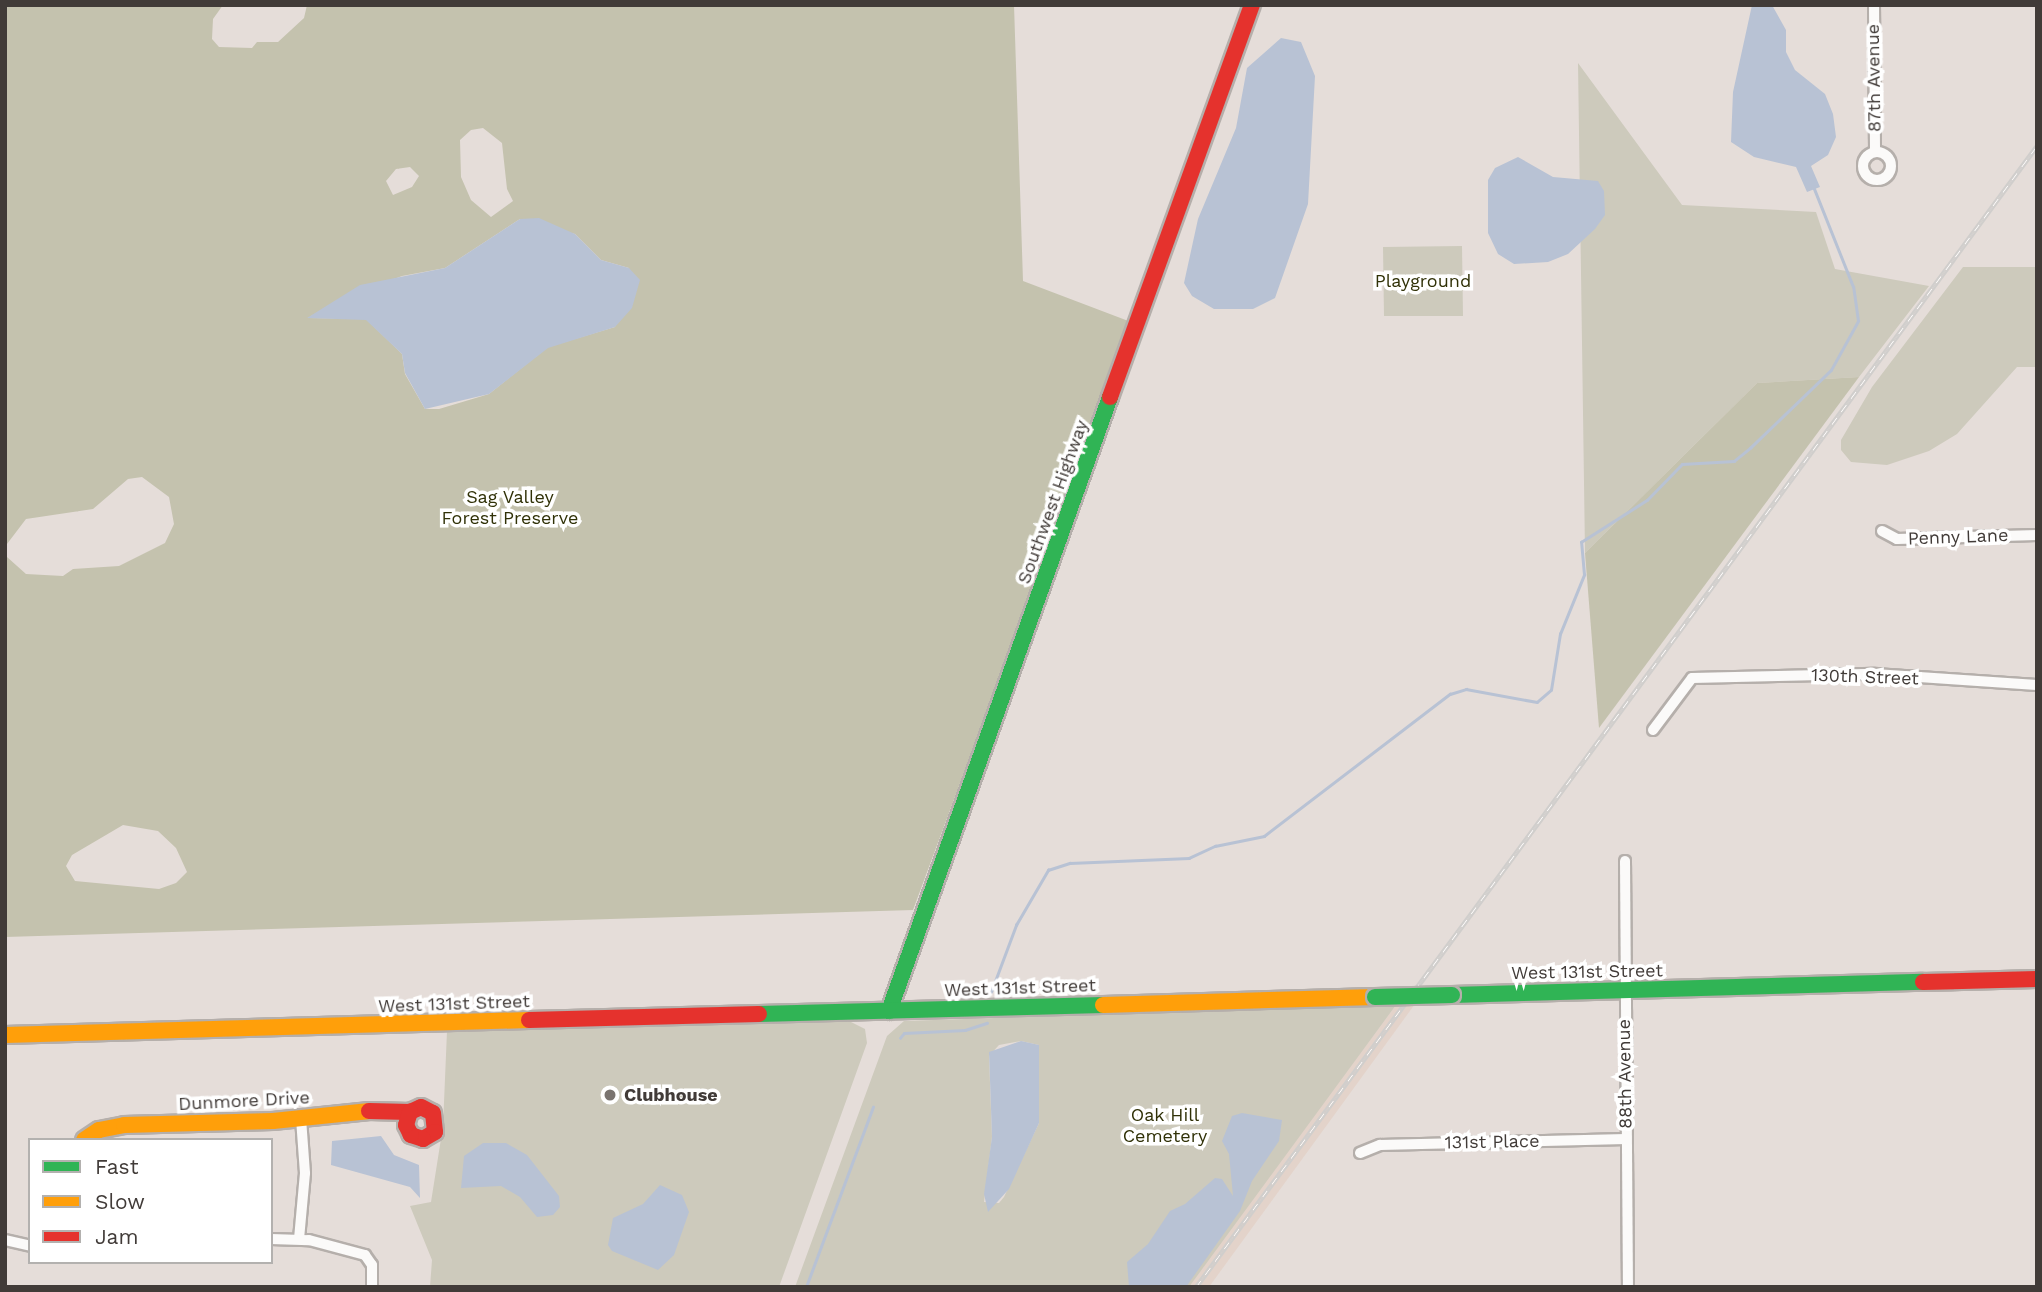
<!DOCTYPE html>
<html>
<head>
<meta charset="utf-8">
<style>
	body { margin:0 }
	#map { position:relative; width:2042px; height:1292px; overflow:hidden; background:#e5ddd9; font-family:"Work Sans",sans-serif }
	div>[style] { position:absolute }
	[style*='--x'] { left:calc(var(--x)*1px); top:calc(var(--y)*1px); width:calc(var(--w)*1px); rotate:calc(var(--a)*1deg) }
	.built>* { inset:0; background:#e3d3ca }
	.green>* { inset:0; background:#cdcabc }
	.forest>* { inset:0; background:#c4c2ae }
	.water>* { inset:0; background:#b8c2d4 }
	.stream>* { height:2.5px; margin:-1.25px; padding:0 1.25px; transform-origin:1.25px; border-radius:1.25px; background:#b8c2d4 }
	.roads { filter:drop-shadow(2px 0 #b5afab) drop-shadow(-2px 0 #b5afab) drop-shadow(0 2px #b5afab) drop-shadow(0 -2px #b5afab) }
	.street>* { height:10px; margin:-5px; padding:0 5px; transform-origin:5px; border-radius:5px; background:#fbfaf9 }
	.street>.ring { margin:-5px; padding:0; box-sizing:content-box; background:none; border:10px solid #fbfaf9; border-radius:50% }
	.fast>* { height:16px; margin:-8px; padding:0 8px; transform-origin:8px; border-radius:8px; background:#30b455 }
	.slow>* { height:16px; margin:-8px; padding:0 8px; transform-origin:8px; border-radius:8px; background:#ff9f0a }
	.jam>* { height:16px; margin:-8px; padding:0 8px; transform-origin:8px; border-radius:8px; background:#e5322d }
	.rail>* { height:5px; margin-top:-2.5px; transform-origin:0; background:repeating-linear-gradient(90deg,#fff 0 8px,#d0cecc 0 16px); box-sizing:border-box; border-block:2px solid #d0cecc }
	.bridges { filter:drop-shadow(2px 0 #b5afab) drop-shadow(-2px 0 #b5afab) drop-shadow(0 2px #b5afab) drop-shadow(0 -2px #b5afab) }
	.fast-bridge>* { height:16px; margin:-8px; padding:0 8px; transform-origin:8px; border-radius:8px; background:#30b455 }
	.dots>* { width:19px; height:19px; translate:-50% -50%; box-sizing:border-box; border:4px solid #fff; border-radius:50% }
	span { translate:-50% -50%; white-space:nowrap; text-align:center; line-height:1.15; -webkit-text-stroke:7px #fff; paint-order:stroke }
	.street-label { font-size:18px; color:#413b38 }
	.park-label { font-size:18px; color:#303107 }
	.poi-label { font-size:18px; color:#413b38; font-weight:700 }
	.left { translate:0 -50%; text-align:left }
	.frame { position:absolute; inset:0; border:7px solid #413b38; pointer-events:none }
	.legend { position:absolute; left:28px; top:1138px; width:245px; height:126px; box-sizing:border-box; background:#fff; border:2px solid #b3b1af; margin:0; padding:9px 12px; list-style:none; font-size:21px; color:#413b38 }
	.legend li { display:flex; align-items:center; gap:14px; height:35px }
	.legend b { width:35px; border:2px solid #b3b1af }
</style>
</head>
<body>
<div id="map">
	<div class="built">
		<i style="clip-path:polygon(1415px 1004px,1209px 1287px,1187px 1287px,1396px 1005px)"></i>
	</div>
	<div class="green">
		<i style="clip-path:polygon(1578px 63px,1682px 205px,1816px 212px,1835px 269px,1929px 286px,1859px 377px,1757px 383px,1585px 553px)"></i>
		<i style="clip-path:polygon(1462px 246px,1463px 316px,1384px 316px,1383px 247px)"></i>
		<i style="clip-path:polygon(1963px 267px,2037px 267px,2037px 367px,2017px 367px,1957px 434px,1929px 451px,1887px 465px,1851px 462px,1841px 450px,1841px 440px,1872px 387px)"></i>
		<i style="clip-path:polygon(evenodd,1396px 1005px,1189px 1287px,795px 1287px,887px 1036px,904px 1021px,1396px 1005px,1021px 1041px,1039px 1045px,1039px 1123px,1004px 1197px,999px 1203px,984px 1202px,992px 1137px,989px 1056px,999px 1045px,1021px 1041px)"></i>
		<i style="clip-path:polygon(849px 1021px,865px 1029px,867px 1043px,779px 1287px,430px 1287px,432px 1260px,410px 1206px,431px 1202px,443px 1126px,447px 1031px)"></i>
	</div>
	<div class="forest">
		<i style="clip-path:polygon(evenodd,5px 5px,223px 5px,213px 19px,212px 39px,219px 47px,252px 48px,257px 42px,278px 42px,304px 18px,307px 5px,1014px 5px,1023px 281px,1131px 322px,913px 910px,5px 937px,5px 5px,483px 128px,502px 143px,507px 189px,513px 201px,491px 217px,471px 200px,461px 177px,460px 140px,471px 130px,483px 128px,5px 5px,410px 167px,419px 176px,412px 187px,393px 195px,386px 181px,396px 169px,410px 167px,5px 5px,520px 219px,575px 234px,601px 260px,629px 268px,615px 327px,548px 347px,489px 394px,439px 409px,425px 409px,405px 374px,402px 354px,366px 319px,308px 318px,337px 301px,402px 276px,445px 268px,520px 219px,5px 5px,142px 477px,169px 497px,174px 524px,165px 543px,119px 566px,73px 569px,63px 576px,26px 574px,7px 557px,7px 544px,26px 519px,93px 509px,128px 479px,142px 477px,5px 5px,123px 825px,158px 831px,176px 848px,187px 872px,176px 883px,159px 889px,75px 881px,66px 866px,72px 855px,123px 825px)"></i>
		<i style="clip-path:polygon(1859px 377px,1599px 728px,1585px 553px,1757px 383px)"></i>
	</div>
	<div class="water">
		<i style="clip-path:polygon(1752px 5px,1772px 5px,1786px 30px,1786px 52px,1795px 70px,1825px 94px,1833px 114px,1836px 137px,1828px 155px,1811px 166px,1820px 187px,1807px 192px,1796px 167px,1754px 157px,1731px 142px,1733px 92px)"></i>
		<i style="clip-path:polygon(1281px 38px,1301px 42px,1315px 76px,1308px 204px,1275px 298px,1253px 309px,1214px 309px,1192px 296px,1184px 283px,1198px 219px,1236px 128px,1247px 68px)"></i>
		<i style="clip-path:polygon(1518px 157px,1553px 177px,1598px 181px,1604px 191px,1605px 215px,1595px 229px,1568px 254px,1548px 262px,1514px 264px,1498px 254px,1488px 233px,1488px 180px,1495px 168px)"></i>
		<i style="clip-path:polygon(539px 218px,575px 234px,601px 260px,629px 268px,640px 280px,632px 308px,615px 327px,548px 348px,489px 394px,425px 409px,405px 373px,402px 354px,366px 320px,307px 318px,360px 285px,445px 268px,520px 219px)"></i>
		<i style="clip-path:polygon(1021px 1041px,1039px 1045px,1039px 1123px,1009px 1189px,988px 1212px,984px 1194px,992px 1137px,989px 1052px)"></i>
		<i style="clip-path:polygon(1242px 1113px,1282px 1120px,1279px 1141px,1252px 1181px,1240px 1211px,1186px 1287px,1129px 1287px,1127px 1262px,1148px 1244px,1170px 1211px,1185px 1204px,1215px 1178px,1222px 1179px,1233px 1196px,1229px 1154px,1222px 1141px,1232px 1116px)"></i>
		<i style="clip-path:polygon(381px 1136px,394px 1155px,419px 1165px,420px 1198px,410px 1187px,331px 1165px,332px 1141px)"></i>
		<i style="clip-path:polygon(483px 1143px,506px 1143px,527px 1155px,559px 1196px,560px 1207px,553px 1215px,537px 1217px,520px 1197px,501px 1186px,461px 1188px,464px 1156px)"></i>
		<i style="clip-path:polygon(660px 1185px,682px 1195px,689px 1212px,674px 1255px,658px 1270px,612px 1251px,608px 1245px,613px 1218px,643px 1204px)"></i>
	</div>
	<div class="stream">
		<i style="--x:991;--y:992;--w:72;--a:-69.5"></i>
		<i style="--x:1016;--y:925;--w:64;--a:-59.8"></i>
		<i style="--x:1048;--y:870;--w:23;--a:-18"></i>
		<i style="--x:1070;--y:863;--w:119;--a:-2.4"></i>
		<i style="--x:1189;--y:858;--w:29;--a:-25"></i>
		<i style="--x:1215;--y:846;--w:50;--a:-11.5"></i>
		<i style="--x:1264;--y:836;--w:234;--a:-37.4"></i>
		<i style="--x:1450;--y:694;--w:17;--a:-17"></i>
		<i style="--x:1466;--y:689;--w:72;--a:10.4"></i>
		<i style="--x:1537;--y:702;--w:18;--a:-41"></i>
		<i style="--x:1551;--y:690;--w:57;--a:-80.9"></i>
		<i style="--x:1560;--y:634;--w:64;--a:-67.9"></i>
		<i style="--x:1584;--y:575;--w:33;--a:-95"></i>
		<i style="--x:1581;--y:542;--w:78;--a:-32.5"></i>
		<i style="--x:1647;--y:500;--w:50;--a:-45.8"></i>
		<i style="--x:1682;--y:464;--w:52;--a:-3.3"></i>
		<i style="--x:1734;--y:461;--w:21;--a:-39"></i>
		<i style="--x:1750;--y:448;--w:112;--a:-43.9"></i>
		<i style="--x:1831;--y:370;--w:56;--a:-61.1"></i>
		<i style="--x:1858;--y:321;--w:34;--a:-98"></i>
		<i style="--x:1853;--y:287;--w:105;--a:-111.7"></i>
		<i style="--x:900;--y:1038;--w:6;--a:-51"></i>
		<i style="--x:904;--y:1033;--w:61;--a:-2.8"></i>
		<i style="--x:965;--y:1030;--w:23;--a:-18"></i>
		<i style="--x:806;--y:1287;--w:192;--a:-69.6"></i>
	</div>
	<div class="roads">
		<div class="street">
			<i style="--x:1874;--y:5;--w:146;--a:89.6"></i>
			<i class="ring" style="left:1863px;top:152px;width:18px;height:18px"></i>
			<i style="--x:1882;--y:531;--w:17;--a:28"></i>
			<i style="--x:1897;--y:539;--w:140;--a:-1.6"></i>
			<i style="--x:1653;--y:730;--w:65;--a:-53.1"></i>
			<i style="--x:1692;--y:678;--w:183;--a:-1.3"></i>
			<i style="--x:1875;--y:674;--w:162;--a:3.9"></i>
			<i style="--x:1625;--y:861;--w:426;--a:89.6"></i>
			<i style="--x:1360;--y:1153;--w:22;--a:-22"></i>
			<i style="--x:1380;--y:1145;--w:246;--a:-1.4"></i>
			<i style="--x:271;--y:1239;--w:38;--a:2"></i>
			<i style="--x:309;--y:1240;--w:58;--a:15"></i>
			<i style="--x:365;--y:1255;--w:12;--a:55"></i>
			<i style="--x:372;--y:1265;--w:22;--a:90"></i>
			<i style="--x:299;--y:1239;--w:66;--a:-84.8"></i>
			<i style="--x:305;--y:1173;--w:55;--a:-94.2"></i>
			<i style="--x:5;--y:1240;--w:26;--a:13"></i>
		</div>
		<div class="fast">
			<i style="--x:1452;--y:995;--w:471;--a:-1.6"></i>
			<i style="--x:889;--y:1011;--w:653;--a:-70.2"></i>
			<i style="--x:759;--y:1014;--w:344;--a:-1.5"></i>
		</div>
		<div class="slow">
			<i style="--x:1103;--y:1005;--w:272;--a:-1.7"></i>
			<i style="--x:5;--y:1035;--w:524;--a:-1.64"></i>
			<i style="--x:84;--y:1140;--w:18;--a:-34"></i>
			<i style="--x:99;--y:1130;--w:25;--a:-11"></i>
			<i style="--x:124;--y:1125;--w:149;--a:-1.5"></i>
			<i style="--x:273;--y:1121;--w:97;--a:-5.9"></i>
		</div>
		<div class="jam">
			<i style="--x:1110;--y:397;--w:417;--a:-70.1"></i>
			<i style="--x:1923;--y:982;--w:114;--a:-1.5"></i>
			<i style="--x:529;--y:1020;--w:230;--a:-1.5"></i>
			<i style="--x:369;--y:1111;--w:41;--a:1.4"></i>
			<i style="--x:410;--y:1112;--w:12;--a:-24"></i>
			<i style="--x:421;--y:1107;--w:13;--a:27"></i>
			<i style="--x:433;--y:1113;--w:19;--a:84"></i>
			<i style="--x:435;--y:1132;--w:14;--a:150"></i>
			<i style="--x:423;--y:1139;--w:13;--a:-162"></i>
			<i style="--x:411;--y:1135;--w:11;--a:-117"></i>
			<i style="--x:406;--y:1125;--w:14;--a:-73"></i>
		</div>
	</div>
	<div class="rail">
		<i style="--x:1196;--y:1287;--w:1417;--a:-53.61"></i>
	</div>
	<div class="bridges">
		<div class="fast-bridge">
			<i style="--x:1375;--y:997;--w:77;--a:-1.5"></i>
		</div>
	</div>
	<div class="dots">
		<i style="left:610px;top:1095px;background:#7a7470"></i>
	</div>
	<div class="street-label">
		<span style="left:1874px;top:78px;rotate:-91deg">87th Avenue</span>
		<span style="left:1053px;top:502px;rotate:-70deg">Southwest Highway</span>
		<span style="left:1958px;top:537px;rotate:-2deg">Penny Lane</span>
		<span style="left:1865px;top:677px;rotate:2deg">130th Street</span>
		<span style="left:1587px;top:972px;rotate:-1deg">West 131st Street</span>
		<span style="left:1020px;top:988px;rotate:-2deg">West 131st Street</span>
		<span style="left:454px;top:1004px;rotate:-2deg">West 131st Street</span>
		<span style="left:1625px;top:1074px;rotate:-91deg">88th Avenue</span>
		<span style="left:244px;top:1101px;rotate:-3deg">Dunmore Drive</span>
		<span style="left:1492px;top:1142px;rotate:-1deg">131st Place</span>
	</div>
	<div class="park-label">
		<span style="left:1423px;top:281px">Playground</span>
		<span style="left:510px;top:508px">Sag Valley<br>Forest Preserve</span>
		<span style="left:1165px;top:1126px">Oak Hill<br>Cemetery</span>
	</div>
	<div class="poi-label">
		<span class="left" style="left:624px;top:1095px">Clubhouse</span>
	</div>
	<div class="frame"></div>
	<ul class="legend">
	<li><b style="height:9px;background:#30b455"></b>Fast</li>
	<li><b style="height:9px;background:#ff9f0a"></b>Slow</li>
	<li><b style="height:9px;background:#e5322d"></b>Jam</li>
	</ul>
</div>
</body>
</html>
